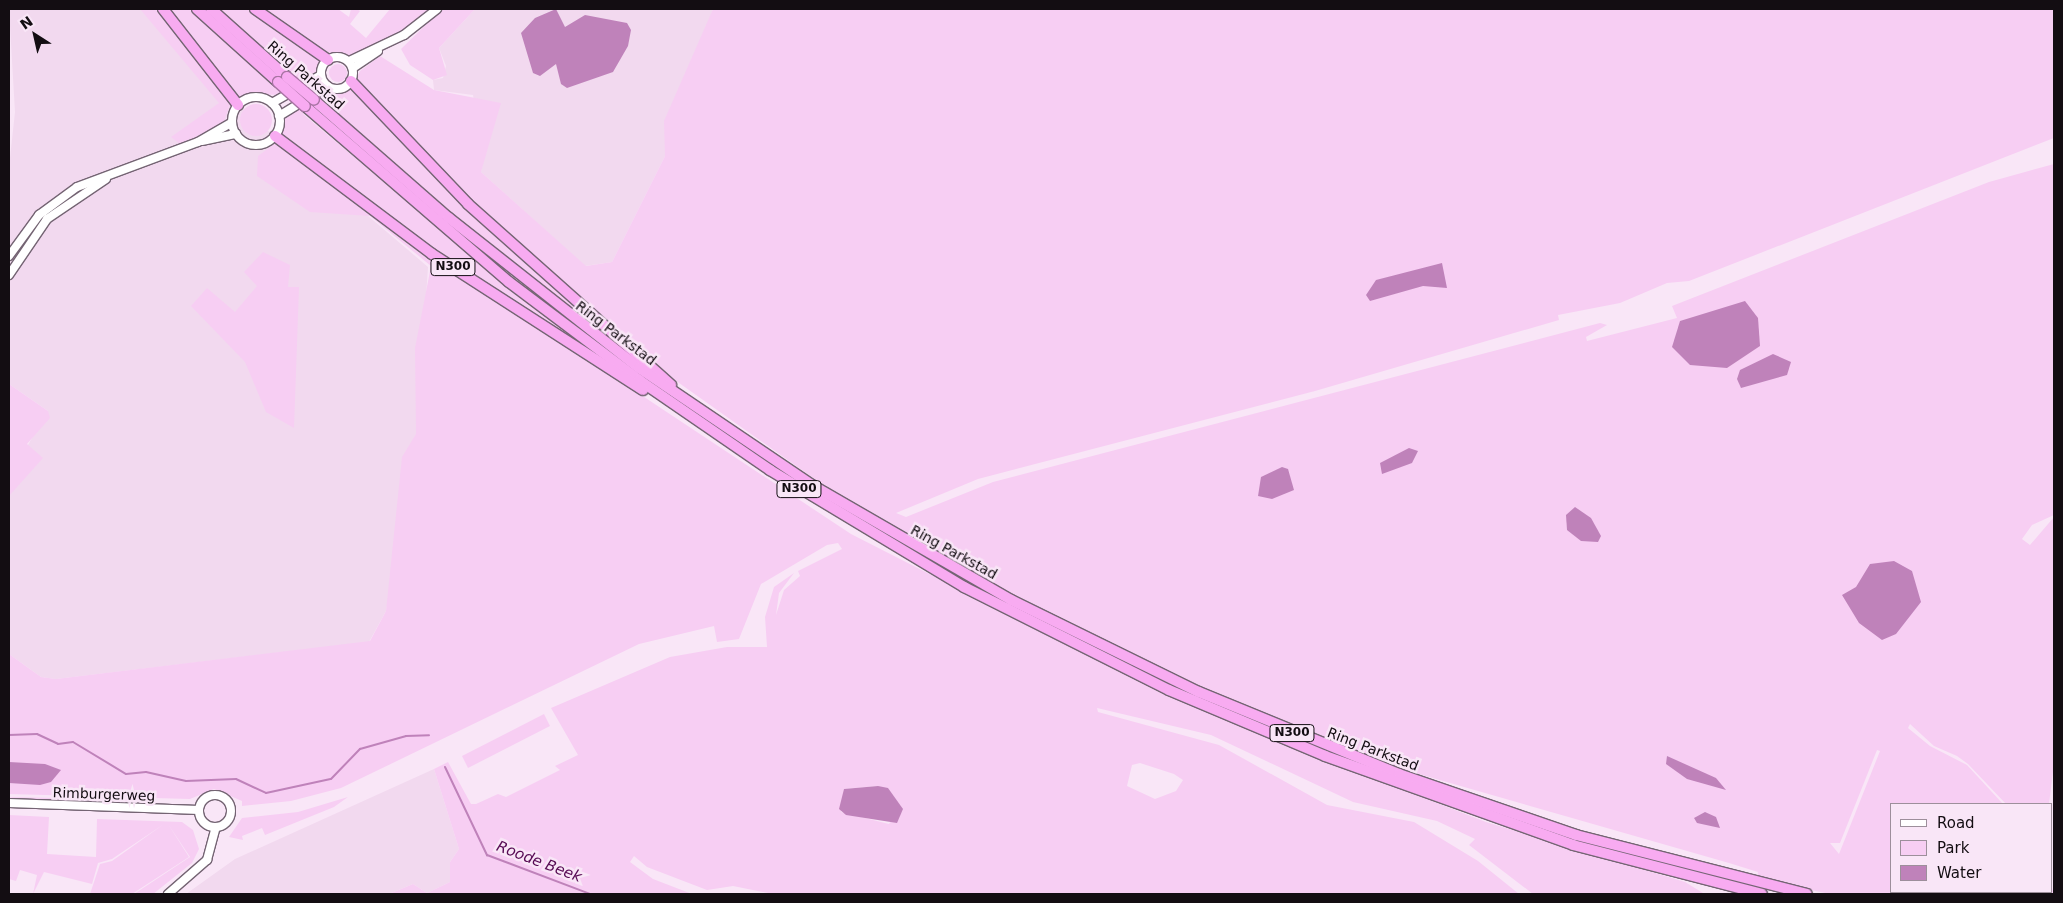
<!DOCTYPE html>
<html>
<head>
<meta charset="utf-8">
<style>
	body { margin:0 }
	#map { position:relative; width:2063px; height:903px; overflow:hidden; background:#f9e6f7; font-family:"DejaVu Sans",sans-serif }
	div>[style] { position:absolute }
	[style*='--x'] { left:calc(var(--x)*1px); top:calc(var(--y)*1px); width:calc(var(--w)*1px); rotate:calc(var(--a)*1deg) }
	.built>* { inset:0; background:#f2d9ef }
	.green>* { inset:0; background:#f7cef3 }
	.round { border-radius:50% }
	.water>* { inset:0; background:#bf82ba }
	.stream>* { height:2px; margin:-1px; padding:0 1px; transform-origin:1px; border-radius:1px; background:#bf82ba }
	.roads { filter:drop-shadow(1px 0 #746473) drop-shadow(-1px 0 #746473) drop-shadow(0 1px #746473) drop-shadow(0 -1px #746473) }
	.secondary>* { height:8px; margin:-4px; padding:0 4px; transform-origin:4px; border-radius:4px; background:#fff }
	.secondary>.ring { margin:-4px; padding:0; box-sizing:content-box; background:none; border:8px solid #fff; border-radius:50% }
	.highway>* { height:10px; margin:-5px; padding:0 5px; transform-origin:5px; border-radius:5px; background:#f8abf1 }
	.bridges { filter:drop-shadow(1px 0 #a874a3) drop-shadow(-1px 0 #a874a3) drop-shadow(0 1px #a874a3) drop-shadow(0 -1px #a874a3) }
	.highway-bridge>* { height:10px; margin:-5px; padding:0 5px; transform-origin:5px; border-radius:5px; background:#f8abf1 }
	span { translate:-50% -50%; white-space:nowrap; text-align:center; line-height:1.15; -webkit-text-stroke:5px #f9e6f7; paint-order:stroke }
	.shield-label span { padding:1px 4px; background:#f9e6f7; border:1px solid; border-radius:4px; -webkit-text-stroke-width:0 }
	.shield-label { font-size:12px; color:#130d12; font-weight:700 }
	.street-label { font-size:14px; color:#130d12 }
	.water-label { font-size:15px; color:#570b54; font-style:italic }
	.frame { position:absolute; inset:0; border:10px solid #130d12; pointer-events:none }
	.legend { position:absolute; left:1890px; top:803px; width:162px; height:90px; box-sizing:border-box; background:#f9e6f7; border:1px solid #9d8f9b; margin:0; padding:6px 9px; list-style:none; font-size:15px; color:#130d12 }
	.legend li { display:flex; align-items:center; gap:10px; height:25px }
	.legend b { width:25px; border:1px solid #9d8f9b }
	.north { position:absolute; left:10px; top:10px; width:50px; height:50px; -webkit-text-stroke:4px #f9e6f7; paint-order:stroke; rotate:325deg; font-size:14px; font-weight:700; line-height:20px; text-align:center; color:#130d12 }
	.north::after { content:''; display:block; margin:auto; width:18px; height:22px; background:#130d12; clip-path:polygon(50% 0,100% 100%,50% 72%,0 100%) }
</style>
</head>
<body>
<div id="map">
	<div class="built">
		<i style="clip-path:polygon(9px 9px,147px 9px,188px 62px,428px 267px,417px 438px,386px 611px,369px 642px,56px 679px,41px 677px,9px 654px,9px 477px,48px 411px,9px 384px,9px 167px,15px 112px)"></i>
		<i style="clip-path:polygon(475px 9px,713px 9px,665px 156px,612px 262px,585px 266px,481px 172px,483px 157px,473px 95px,434px 90px,433px 80px,443px 78px,446px 66px,439px 48px)"></i>
		<i style="clip-path:polygon(434px 769px,459px 849px,450px 862px,450px 882px,427px 893px,413px 884px,389px 894px,186px 894px,235px 859px)"></i>
	</div>
	<div class="green">
		<i style="clip-path:polygon(140px 9px,160px 9px,232px 99px,223px 124px,180px 144px,171px 137px,219px 103px)"></i>
		<i style="clip-path:polygon(167px 9px,190px 9px,283px 95px,249px 94px,240px 98px)"></i>
		<i style="clip-path:polygon(219px 9px,251px 9px,322px 61px,318px 73px,305px 84px)"></i>
		<i style="clip-path:polygon(260px 9px,338px 9px,349px 17px,351px 9px,357px 9px,360px 11px,350px 24px,366px 38px,390px 9px,430px 9px,392px 38px,352px 56px,328px 55px)"></i>
		<i style="clip-path:polygon(442px 9px,475px 9px,439px 48px,447px 75px,433px 80px,410px 65px,401px 49px)"></i>
		<i style="clip-path:polygon(evenodd,713px 9px,2054px 9px,2054px 138px,1689px 281px,1667px 283px,1620px 303px,1558px 315px,1559px 320px,1315px 391px,978px 479px,896px 513px,906px 517px,993px 482px,1600px 323px,1607px 325px,1586px 337px,1587px 341px,1677px 318px,1672px 306px,1989px 182px,2054px 164px,2054px 515px,2032px 525px,2022px 539px,2030px 545px,2054px 517px,2054px 764px,2049px 804px,2006px 804px,1968px 764px,1957px 756px,1934px 746px,1910px 724px,1908px 728px,1930px 746px,1967px 765px,2003px 804px,1892px 804px,1892px 892px,2052px 888px,2054px 894px,1830px 894px,1757px 879px,1758px 872px,1729px 863px,1377px 762px,1228px 701px,994px 586px,847px 502px,665px 373px,649px 371px,488px 246px,322px 100px,303px 114px,491px 272px,625px 375px,620px 381px,851px 534px,1074px 648px,1275px 740px,1486px 822px,1685px 882px,1703px 893px,1533px 894px,1469px 845px,1475px 839px,1437px 821px,1353px 802px,1211px 735px,1097px 708px,1098px 712px,1219px 745px,1327px 805px,1414px 822px,1478px 861px,1519px 894px,773px 894px,733px 886px,707px 890px,647px 867px,634px 856px,630px 862px,653px 879px,692px 894px,389px 894px,413px 884px,427px 893px,450px 882px,450px 862px,459px 849px,434px 769px,448px 762px,471px 804px,476px 804px,498px 794px,506px 797px,560px 770px,555px 766px,578px 755px,551px 708px,670px 657px,727px 647px,767px 647px,765px 617px,774px 587px,794px 573px,779px 593px,776px 615px,784px 590px,800px 576px,798px 571px,842px 549px,838px 543px,827px 545px,761px 584px,739px 639px,717px 642px,714px 626px,639px 644px,341px 788px,291px 801px,242px 806px,242px 801px,214px 789px,190px 799px,9px 794px,9px 654px,41px 677px,56px 679px,370px 641px,386px 611px,402px 457px,416px 434px,415px 348px,431px 266px,370px 216px,310px 212px,257px 176px,258px 156px,277px 142px,286px 112px,322px 91px,351px 88px,360px 71px,380px 56px,434px 90px,501px 103px,481px 172px,586px 266px,612px 262px,665px 156px,664px 121px,713px 9px,1877px 750px,1880px 751px,1839px 854px,1830px 843px,1840px 843px,1877px 750px,713px 9px,1140px 763px,1174px 774px,1183px 780px,1176px 791px,1155px 799px,1127px 786px,1132px 765px,1140px 763px,713px 9px,878px 786px,901px 806px,889px 824px,841px 812px,844px 789px,878px 786px)"></i>
		<i class="round" style="left:329px;top:64px;width:18px;height:18px"></i>
		<i class="round" style="left:240px;top:104px;width:32px;height:32px"></i>
		<i style="clip-path:polygon(263px 252px,290px 265px,288px 287px,299px 287px,294px 428px,266px 412px,245px 362px,191px 306px,207px 288px,235px 312px,257px 286px,244px 272px)"></i>
		<i style="clip-path:polygon(9px 384px,48px 411px,50px 418px,27px 444px,43px 458px,9px 496px)"></i>
		<i style="clip-path:polygon(544px 714px,550px 726px,468px 768px,462px 756px)"></i>
		<i style="clip-path:polygon(9px 797px,144px 800px,149px 801px,16px 799px)"></i>
		<i style="clip-path:polygon(348px 797px,334px 807px,265px 835px,262px 828px,242px 836px,243px 840px,229px 837px,242px 818px,298px 812px)"></i>
		<i style="clip-path:polygon(9px 815px,49px 817px,47px 854px,96px 857px,97px 819px,182px 822px,193px 830px,199px 849px,192px 863px,153px 894px,134px 894px,190px 857px,168px 824px,189px 857px,132px 894px,90px 894px,100px 864px,112px 861px,164px 824px,112px 859px,98px 863px,92px 884px,44px 872px,33px 894px,37px 875px,20px 870px,16px 881px,9px 879px)"></i>
	</div>
	<div class="water">
		<i style="clip-path:polygon(556px 9px,565px 27px,585px 15px,627px 23px,631px 30px,628px 46px,613px 72px,567px 88px,561px 84px,556px 64px,540px 76px,533px 73px,521px 33px,535px 18px)"></i>
		<i style="clip-path:polygon(1442px 263px,1447px 288px,1423px 286px,1370px 301px,1366px 295px,1376px 280px)"></i>
		<i style="clip-path:polygon(1745px 301px,1758px 318px,1760px 346px,1727px 368px,1690px 365px,1672px 347px,1680px 321px)"></i>
		<i style="clip-path:polygon(1773px 354px,1791px 362px,1787px 375px,1741px 388px,1737px 379px,1740px 370px)"></i>
		<i style="clip-path:polygon(1409px 448px,1418px 451px,1412px 463px,1382px 474px,1380px 463px)"></i>
		<i style="clip-path:polygon(1282px 467px,1288px 469px,1294px 490px,1272px 499px,1258px 496px,1261px 477px)"></i>
		<i style="clip-path:polygon(1575px 507px,1591px 518px,1601px 536px,1598px 542px,1581px 541px,1567px 530px,1566px 515px)"></i>
		<i style="clip-path:polygon(1894px 561px,1912px 571px,1921px 602px,1896px 634px,1882px 640px,1859px 623px,1842px 595px,1856px 587px,1870px 564px)"></i>
		<i style="clip-path:polygon(1667px 756px,1716px 778px,1726px 790px,1687px 779px,1666px 764px)"></i>
		<i style="clip-path:polygon(9px 762px,45px 764px,61px 770px,51px 782px,40px 785px,9px 783px)"></i>
		<i style="clip-path:polygon(878px 786px,888px 788px,903px 809px,897px 823px,846px 815px,839px 809px,844px 789px)"></i>
		<i style="clip-path:polygon(1705px 812px,1716px 817px,1720px 828px,1697px 823px,1694px 818px)"></i>
	</div>
	<div class="stream">
		<i style="--x:9;--y:735;--w:28;--a:-2"></i>
		<i style="--x:37;--y:734;--w:23;--a:25"></i>
		<i style="--x:58;--y:744;--w:15;--a:-8"></i>
		<i style="--x:73;--y:742;--w:62;--a:31.1"></i>
		<i style="--x:126;--y:774;--w:20;--a:-6"></i>
		<i style="--x:146;--y:772;--w:41;--a:12.7"></i>
		<i style="--x:186;--y:781;--w:50;--a:-2.3"></i>
		<i style="--x:236;--y:779;--w:33;--a:25"></i>
		<i style="--x:266;--y:793;--w:66;--a:-12.2"></i>
		<i style="--x:331;--y:779;--w:42;--a:-46"></i>
		<i style="--x:360;--y:749;--w:48;--a:-15.8"></i>
		<i style="--x:406;--y:736;--w:23;--a:-2"></i>
		<i style="--x:445;--y:767;--w:98;--a:64.5"></i>
		<i style="--x:487;--y:855;--w:110;--a:20.7"></i>
	</div>
	<div class="roads">
		<div class="secondary">
			<i class="ring" style="left:321px;top:57px;width:24px;height:24px"></i>
			<i style="--x:349;--y:61;--w:61;--a:-25.3"></i>
			<i style="--x:404;--y:35;--w:42;--a:-38.2"></i>
			<i style="--x:353;--y:68;--w:30;--a:-34"></i>
			<i class="ring" style="left:232px;top:97px;width:40px;height:40px"></i>
			<i style="--x:272;--y:103;--w:56;--a:-29.7"></i>
			<i style="--x:279;--y:116;--w:57;--a:-31.5"></i>
			<i style="--x:202;--y:141;--w:35;--a:-12"></i>
			<i style="--x:9;--y:256;--w:51;--a:-53.8"></i>
			<i style="--x:39;--y:215;--w:47;--a:-36.4"></i>
			<i style="--x:77;--y:187;--w:129;--a:-20.4"></i>
			<i style="--x:198;--y:142;--w:38;--a:-30"></i>
			<i style="--x:9;--y:275;--w:68;--a:-55.8"></i>
			<i style="--x:47;--y:219;--w:71;--a:-34.1"></i>
			<i class="ring" style="left:199px;top:795px;width:24px;height:24px"></i>
			<i style="--x:9;--y:803;--w:190;--a:2.1"></i>
			<i style="--x:168;--y:894;--w:52;--a:-41.1"></i>
			<i style="--x:207;--y:860;--w:34;--a:-75"></i>
		</div>
		<div class="highway">
			<i style="--x:163;--y:9;--w:122;--a:52"></i>
			<i style="--x:197;--y:9;--w:109;--a:42"></i>
			<i style="--x:211;--y:9;--w:102;--a:41.8"></i>
			<i style="--x:255;--y:9;--w:89;--a:34.9"></i>
			<i style="--x:351;--y:81;--w:170;--a:46.4"></i>
			<i style="--x:468;--y:204;--w:272;--a:41.7"></i>
			<i style="--x:314;--y:100;--w:179;--a:41.2"></i>
			<i style="--x:449;--y:218;--w:242;--a:38.3"></i>
			<i style="--x:639;--y:368;--w:209;--a:34.1"></i>
			<i style="--x:812;--y:485;--w:230;--a:30"></i>
			<i style="--x:1011;--y:600;--w:209;--a:26.1"></i>
			<i style="--x:1199;--y:692;--w:216;--a:22.3"></i>
			<i style="--x:1399;--y:774;--w:187;--a:19"></i>
			<i style="--x:1576;--y:835;--w:238;--a:14.3"></i>
			<i style="--x:305;--y:106;--w:269;--a:40.8"></i>
			<i style="--x:509;--y:282;--w:163;--a:37"></i>
			<i style="--x:639;--y:380;--w:159;--a:34.5"></i>
			<i style="--x:770;--y:470;--w:227;--a:31.1"></i>
			<i style="--x:964;--y:587;--w:229;--a:26.7"></i>
			<i style="--x:1169;--y:690;--w:169;--a:22.9"></i>
			<i style="--x:1325;--y:756;--w:263;--a:19.7"></i>
			<i style="--x:1573;--y:845;--w:195;--a:14.5"></i>
			<i style="--x:275;--y:136;--w:196;--a:36.9"></i>
			<i style="--x:432;--y:254;--w:251;--a:32.8"></i>
		</div>
	</div>
	<div class="bridges">
		<div class="highway-bridge">
			<i style="--x:287;--y:77;--w:35;--a:40"></i>
			<i style="--x:278;--y:82;--w:36;--a:42"></i>
		</div>
	</div>
	<div class="shield-label">
		<span style="left:453px;top:267px">N300</span>
		<span style="left:799px;top:489px">N300</span>
		<span style="left:1292px;top:733px">N300</span>
	</div>
	<div class="street-label">
		<span style="left:306px;top:75px;rotate:41deg">Ring Parkstad</span>
		<span style="left:616px;top:333px;rotate:37deg">Ring Parkstad</span>
		<span style="left:954px;top:552px;rotate:29deg">Ring Parkstad</span>
		<span style="left:1373px;top:749px;rotate:21deg">Ring Parkstad</span>
		<span style="left:104px;top:794px;rotate:2deg">Rimburgerweg</span>
	</div>
	<div class="water-label">
		<span style="left:539px;top:862px;rotate:21deg">Roode Beek</span>
	</div>
	<div class="frame"></div>
	<ul class="legend">
	<li><b style="height:6px;background:#fff"></b>Road</li>
	<li><b style="height:14px;background:#f7cef3"></b>Park</li>
	<li><b style="height:14px;background:#bf82ba"></b>Water</li>
	</ul>
	<div class="north">N</div>
</div>
</body>
</html>
